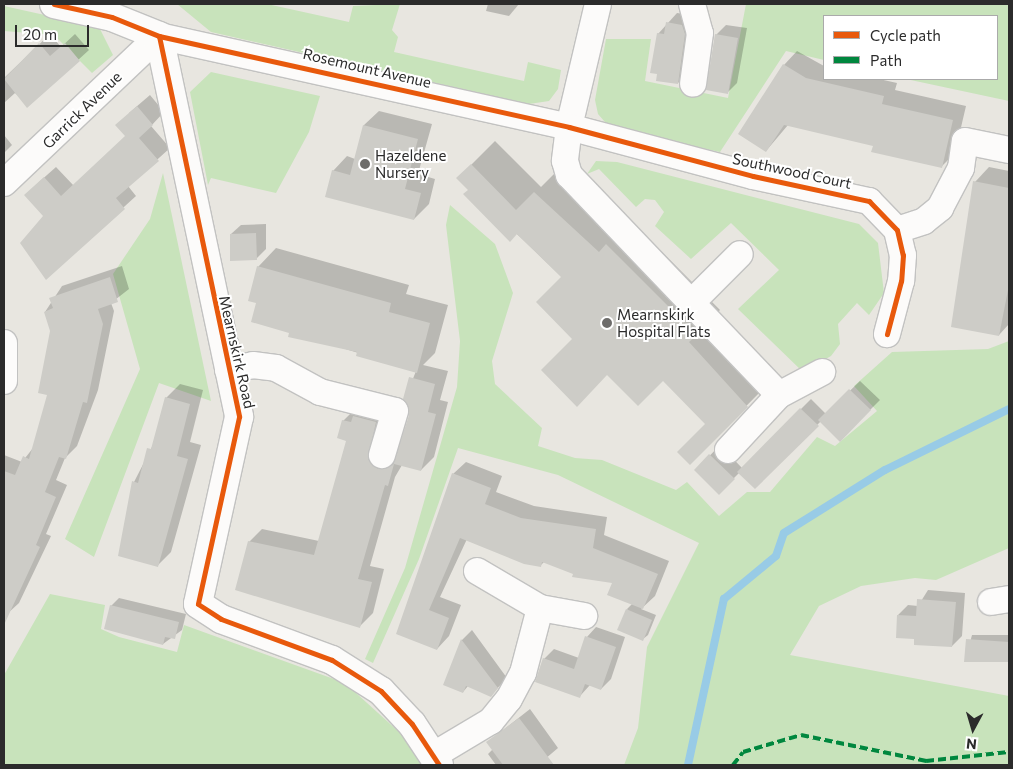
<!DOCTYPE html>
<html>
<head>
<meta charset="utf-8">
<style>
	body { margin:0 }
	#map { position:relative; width:1013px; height:769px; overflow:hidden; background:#e8e6e0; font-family:Commissioner,sans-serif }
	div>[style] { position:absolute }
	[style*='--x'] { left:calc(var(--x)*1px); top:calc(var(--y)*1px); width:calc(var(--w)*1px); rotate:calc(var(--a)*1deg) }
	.green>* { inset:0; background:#c8e3bb }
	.shadow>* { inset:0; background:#0003 }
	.stream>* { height:8px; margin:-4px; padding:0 4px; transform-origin:4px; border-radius:4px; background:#98cbe6 }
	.building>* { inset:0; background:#cdccc7 }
	.roads { filter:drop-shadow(1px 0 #c2c2c1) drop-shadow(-1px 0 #c2c2c1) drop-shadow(0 1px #c2c2c1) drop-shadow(0 -1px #c2c2c1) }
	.minor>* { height:26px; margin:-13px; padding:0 13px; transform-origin:13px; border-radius:13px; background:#fcfbfa }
	.tertiary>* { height:28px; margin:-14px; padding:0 14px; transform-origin:14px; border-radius:14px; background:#fcfbfa }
	.quiet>* { height:4px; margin-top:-2px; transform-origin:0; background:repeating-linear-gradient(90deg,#00873e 0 8px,transparent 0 12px) }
	.cycleway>* { height:5px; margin:-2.5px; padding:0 2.5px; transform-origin:2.5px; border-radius:2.5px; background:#e8590c }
	.dots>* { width:14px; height:14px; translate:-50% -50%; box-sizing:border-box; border:2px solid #fff; border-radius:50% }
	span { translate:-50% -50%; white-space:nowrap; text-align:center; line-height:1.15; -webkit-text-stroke:4px #fff; paint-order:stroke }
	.street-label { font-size:15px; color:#2b2b2b }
	.poi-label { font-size:15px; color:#2b2b2b }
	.left { translate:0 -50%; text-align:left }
	.frame { position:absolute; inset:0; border:5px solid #2b2b2b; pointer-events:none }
	.legend { position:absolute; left:823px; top:15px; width:175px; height:65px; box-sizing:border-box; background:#fff; border:1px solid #aaa; margin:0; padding:6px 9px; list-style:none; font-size:15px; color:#2b2b2b }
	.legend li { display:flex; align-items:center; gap:10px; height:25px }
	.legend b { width:25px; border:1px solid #aaa }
	.north { position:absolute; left:948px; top:704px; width:50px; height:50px; -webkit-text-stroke:4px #fff; paint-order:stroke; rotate:186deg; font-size:14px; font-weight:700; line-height:20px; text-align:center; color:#2b2b2b }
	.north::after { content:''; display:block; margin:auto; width:18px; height:22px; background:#2b2b2b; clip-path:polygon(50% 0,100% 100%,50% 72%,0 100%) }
	.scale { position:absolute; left:15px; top:25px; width:74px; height:22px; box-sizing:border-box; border:2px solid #2b2b2b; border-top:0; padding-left:6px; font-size:15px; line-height:18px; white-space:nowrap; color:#2b2b2b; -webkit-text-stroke:4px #fff; paint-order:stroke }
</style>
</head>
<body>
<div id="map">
	<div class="green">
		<i style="clip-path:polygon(177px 4px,267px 4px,349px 22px,353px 6px,400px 4px,392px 30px,398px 37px,394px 52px,524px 81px,528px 62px,561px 70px,558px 89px,549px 101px,529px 104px,211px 32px)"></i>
		<i style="clip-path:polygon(746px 4px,1009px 4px,1009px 101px,906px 79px,997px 79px,997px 16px,824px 16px,824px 60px,786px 51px,720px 152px,611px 129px,598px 114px,595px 100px,606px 39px,651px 39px,645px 81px,728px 98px)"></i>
		<i style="clip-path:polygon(4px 6px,99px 27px,113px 55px,92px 73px,54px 35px,4px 31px)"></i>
		<i style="clip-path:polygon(211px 72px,320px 96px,309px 132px,276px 193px,211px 178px,208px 185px,190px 92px)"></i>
		<i style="clip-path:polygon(596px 161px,617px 162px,859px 224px,878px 243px,884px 293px,869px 315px,857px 303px,838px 324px,840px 344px,831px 356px,803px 372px,738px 309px,779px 270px,731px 223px,691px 259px,655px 226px,664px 212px,655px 200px,645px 199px,636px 207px,599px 169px,587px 174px)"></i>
		<i style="clip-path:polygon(163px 173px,211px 401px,159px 383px,94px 557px,65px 539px,140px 369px,113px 274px,150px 219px)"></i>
		<i style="clip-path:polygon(450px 205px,495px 244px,513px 293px,492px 361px,495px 384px,542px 428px,538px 446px,575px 458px,602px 460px,676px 490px,687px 482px,719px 516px,747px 492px,770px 492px,817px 437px,835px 446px,877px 411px,854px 386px,892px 352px,988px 349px,1009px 341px,1009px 548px,936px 580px,915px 578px,861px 586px,819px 606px,790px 655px,1009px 696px,1009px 765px,624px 765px,638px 728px,647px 647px,699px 543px,558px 475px,458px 448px,419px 559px,373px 663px,365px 659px,405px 568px,457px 387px,460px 341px,446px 225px)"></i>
		<i style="clip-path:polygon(50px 594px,105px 605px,101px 629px,119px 637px,177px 652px,184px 625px,345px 683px,409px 741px,425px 765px,4px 765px,4px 675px)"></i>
	</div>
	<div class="shadow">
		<i style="clip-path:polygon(488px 4px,519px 4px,509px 16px,486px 11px)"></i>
		<i style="clip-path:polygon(677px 13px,692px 15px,688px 73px,678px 83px,658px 34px)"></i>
		<i style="clip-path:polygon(726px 25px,747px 28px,737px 83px,728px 92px,716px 35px)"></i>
		<i style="clip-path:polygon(50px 34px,61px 47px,75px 34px,89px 50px,29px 105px,15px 93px,4px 103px,4px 78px)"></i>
		<i style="clip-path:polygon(797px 51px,824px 66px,824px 79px,879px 79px,897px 83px,895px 90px,966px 106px,955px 153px,941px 167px,874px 145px,788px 125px,766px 151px,784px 65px)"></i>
		<i style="clip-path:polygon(150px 95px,164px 112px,151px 126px,170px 148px,128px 186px,136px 196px,46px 278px,44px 216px,38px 183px,56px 167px,74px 186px,127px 136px,129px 113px)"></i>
		<i style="clip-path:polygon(379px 111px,432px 124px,418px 174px,435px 179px,429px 204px,414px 219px,333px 171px,347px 156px,355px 159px,364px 125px)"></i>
		<i style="clip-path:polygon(4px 135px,12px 145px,4px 153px)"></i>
		<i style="clip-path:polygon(495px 141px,541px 187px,559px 169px,631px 221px,720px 310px,712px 318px,770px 382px,690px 463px,707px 424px,663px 379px,608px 374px,574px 339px,562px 277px,458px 178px)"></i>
		<i style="clip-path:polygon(989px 167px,1009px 171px,1009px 324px,999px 335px,975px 182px)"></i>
		<i style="clip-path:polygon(266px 224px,266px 249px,256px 259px,231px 234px,241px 225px)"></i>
		<i style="clip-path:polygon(276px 248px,409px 285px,406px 294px,448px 305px,435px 353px,423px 365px,448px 371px,440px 400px,448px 402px,434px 457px,421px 470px,402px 465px,395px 477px,370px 566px,384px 569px,373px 613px,360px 626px,249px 542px,262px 529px,319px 541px,347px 440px,343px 421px,356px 408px,388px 409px,391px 457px,397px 456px,411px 415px,405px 399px,416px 371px,291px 332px,257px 302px,258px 267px)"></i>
		<i style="clip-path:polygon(122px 266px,129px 289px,111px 303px,114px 311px,98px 390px,77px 446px,65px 458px,56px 480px,67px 485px,46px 534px,51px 536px,19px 603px,7px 614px,4px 613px,4px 455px,22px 462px,33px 448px,49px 394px,52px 331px,45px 312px,62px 286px)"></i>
		<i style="clip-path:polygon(860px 381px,880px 400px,840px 440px,821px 421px,755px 488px,740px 472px,719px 493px,696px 470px,720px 445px,742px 468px,811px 399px,826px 414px)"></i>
		<i style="clip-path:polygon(180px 384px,203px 390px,190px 442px,201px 445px,171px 552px,157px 566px,134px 482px,154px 443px,166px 398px)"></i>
		<i style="clip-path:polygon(466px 462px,502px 476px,496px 492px,534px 506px,607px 517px,604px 535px,669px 561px,655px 596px,641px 609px,656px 615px,648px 635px,643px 639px,627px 609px,632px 604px,614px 582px,544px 562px,540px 566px,467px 539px,440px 597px,461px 605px,449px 636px,437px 649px,398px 634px,453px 474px)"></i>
		<i style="clip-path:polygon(928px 590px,965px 593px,962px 636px,952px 646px,916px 638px,898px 615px,908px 605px,918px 606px)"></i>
		<i style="clip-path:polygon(119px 598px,186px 614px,182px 630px,163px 644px,111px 606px)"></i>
		<i style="clip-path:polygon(596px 627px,625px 637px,611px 679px,601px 689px,590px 685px,580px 696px,544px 659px,554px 649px,579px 658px,587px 637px)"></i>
		<i style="clip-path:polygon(472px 630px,507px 678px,491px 695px,468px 686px,463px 692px,445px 684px,462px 640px)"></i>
		<i style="clip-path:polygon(972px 635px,1009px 635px,1009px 661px,965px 661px)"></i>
		<i style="clip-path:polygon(530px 709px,558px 748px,538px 765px,496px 765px,488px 754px,493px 749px,488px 742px)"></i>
	</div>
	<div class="stream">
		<i style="--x:688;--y:765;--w:170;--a:-77.8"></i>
		<i style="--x:724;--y:599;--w:67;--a:-39.6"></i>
		<i style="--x:776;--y:556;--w:24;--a:-71"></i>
		<i style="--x:784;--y:533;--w:119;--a:-32"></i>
		<i style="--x:885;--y:470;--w:138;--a:-26.2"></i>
	</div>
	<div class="building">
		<i style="clip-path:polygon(666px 22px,682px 25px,685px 34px,678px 84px,656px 81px,657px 74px,650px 73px,657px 33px,664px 34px)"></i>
		<i style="clip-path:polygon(715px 34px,738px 38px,728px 94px,706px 90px)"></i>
		<i style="clip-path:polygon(39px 43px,50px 56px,65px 43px,80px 61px,27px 108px,4px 79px)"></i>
		<i style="clip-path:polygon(783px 64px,806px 78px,884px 96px,882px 104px,953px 120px,942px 168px,871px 152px,873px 146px,784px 125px,766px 152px,738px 134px)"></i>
		<i style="clip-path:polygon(137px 106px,153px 125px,139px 138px,159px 161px,116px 198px,125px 209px,46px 280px,20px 243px,43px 216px,24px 195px,44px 177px,61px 196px,125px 136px,115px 125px)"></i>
		<i style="clip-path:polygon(363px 125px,418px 139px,405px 189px,421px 193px,414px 220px,325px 197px,332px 170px,350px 175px)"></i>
		<i style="clip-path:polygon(471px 164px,516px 210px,534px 192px,599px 252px,606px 244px,697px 335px,689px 342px,748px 407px,690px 465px,677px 452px,705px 424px,663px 381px,638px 406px,607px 375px,577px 407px,541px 370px,572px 339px,536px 302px,561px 277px,517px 234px,510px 242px,463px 194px,468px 190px,456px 178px)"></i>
		<i style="clip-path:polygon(973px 181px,1009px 188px,1009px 285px,999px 336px,951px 327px)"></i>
		<i style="clip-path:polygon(256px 233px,257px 260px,230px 261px,230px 234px)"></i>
		<i style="clip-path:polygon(257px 266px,391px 303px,389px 312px,430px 323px,417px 373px,356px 356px,357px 352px,288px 337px,289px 333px,251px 322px,256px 303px,248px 301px)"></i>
		<i style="clip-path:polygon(110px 277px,118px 302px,98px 309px,103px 324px,87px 403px,83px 402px,66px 459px,59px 457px,45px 492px,56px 497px,36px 545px,40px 547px,4px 625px,4px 471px,15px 475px,23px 456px,29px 459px,47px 395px,38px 393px,50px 331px,44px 312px,53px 308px,49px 298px)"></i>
		<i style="clip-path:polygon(409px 377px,435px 384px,428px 412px,436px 414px,421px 471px,394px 464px,388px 486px,385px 485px,358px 579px,372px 582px,360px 628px,235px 590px,248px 541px,314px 555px,346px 441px,337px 438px,342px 420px,351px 422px,353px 416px,376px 422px,368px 459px,378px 469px,393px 465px,409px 415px,403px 399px)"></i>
		<i style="clip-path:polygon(849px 389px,871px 410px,840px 442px,818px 420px)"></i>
		<i style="clip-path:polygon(165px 397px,190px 404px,177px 456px,188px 459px,158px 567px,118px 556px,132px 481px,138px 483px,147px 448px,151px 449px)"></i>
		<i style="clip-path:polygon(800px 408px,819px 426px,755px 489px,737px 472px)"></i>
		<i style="clip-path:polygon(709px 454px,735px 479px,719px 495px,694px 470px)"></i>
		<i style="clip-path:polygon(452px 473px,491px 488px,485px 504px,521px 518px,596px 529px,593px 548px,658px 574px,643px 609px,607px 595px,612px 583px,572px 577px,573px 574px,542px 562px,541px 567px,524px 564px,460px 538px,429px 610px,449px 618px,437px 650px,396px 634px)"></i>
		<i style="clip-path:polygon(917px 599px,956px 602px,952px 647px,914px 645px,914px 639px,896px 638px,897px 615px,916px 616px)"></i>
		<i style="clip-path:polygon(110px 605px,179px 622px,175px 639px,165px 637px,163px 645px,104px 629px)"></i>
		<i style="clip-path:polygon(626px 609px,652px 620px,643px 641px,617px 630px)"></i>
		<i style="clip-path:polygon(585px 636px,616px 647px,601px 690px,585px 684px,580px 698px,535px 682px,543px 658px,574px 669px)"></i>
		<i style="clip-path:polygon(461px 639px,498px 688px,491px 697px,466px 686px,463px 693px,443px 685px)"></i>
		<i style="clip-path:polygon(966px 639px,1009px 642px,1009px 662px,964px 662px)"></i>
		<i style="clip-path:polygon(519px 718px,529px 731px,554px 765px,503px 765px,486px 742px)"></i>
	</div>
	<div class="roads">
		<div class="minor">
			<i style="--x:598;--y:4;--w:126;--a:103.3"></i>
			<i style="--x:569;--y:127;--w:34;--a:97"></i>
			<i style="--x:565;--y:161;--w:15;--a:74"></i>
			<i style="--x:569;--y:175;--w:304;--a:46.3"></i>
			<i style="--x:692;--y:4;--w:30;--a:75"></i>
			<i style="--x:700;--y:33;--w:51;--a:97.8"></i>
			<i style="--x:4;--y:183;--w:214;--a:-43.5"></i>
			<i style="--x:159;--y:36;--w:420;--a:12.5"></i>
			<i style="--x:569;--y:127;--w:190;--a:14.9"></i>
			<i style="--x:753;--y:176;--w:119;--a:12.2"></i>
			<i style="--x:869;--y:201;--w:40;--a:46"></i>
			<i style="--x:897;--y:230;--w:26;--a:77"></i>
			<i style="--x:903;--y:255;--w:26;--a:94"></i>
			<i style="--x:901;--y:281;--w:55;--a:104.8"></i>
			<i style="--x:897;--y:230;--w:28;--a:-18"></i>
			<i style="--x:924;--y:221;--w:21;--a:-39"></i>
			<i style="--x:940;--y:208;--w:45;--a:-62.3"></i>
			<i style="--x:961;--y:168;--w:27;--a:-82"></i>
			<i style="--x:965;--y:141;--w:45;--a:11.6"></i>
			<i style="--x:693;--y:301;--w:66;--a:-45"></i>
			<i style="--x:4;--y:343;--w:38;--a:90"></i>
			<i style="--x:228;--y:370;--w:25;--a:-11"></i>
			<i style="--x:253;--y:365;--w:23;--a:7"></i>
			<i style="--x:276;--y:368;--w:50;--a:28.6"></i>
			<i style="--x:320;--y:392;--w:77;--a:14.2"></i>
			<i style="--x:395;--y:411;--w:46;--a:106.5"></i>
			<i style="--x:728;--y:450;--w:75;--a:-47.2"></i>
			<i style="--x:779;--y:395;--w:49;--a:-28.1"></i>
			<i style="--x:477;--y:571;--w:73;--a:30.4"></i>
			<i style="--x:540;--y:608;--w:45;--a:10.3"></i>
			<i style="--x:991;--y:602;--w:18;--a:-9"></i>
			<i style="--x:434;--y:755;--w:66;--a:-30.8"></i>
			<i style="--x:491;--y:721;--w:28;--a:-51"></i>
			<i style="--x:509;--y:699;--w:30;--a:-62"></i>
			<i style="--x:523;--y:673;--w:67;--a:-75.3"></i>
		</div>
		<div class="tertiary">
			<i style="--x:54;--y:4;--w:59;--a:12.6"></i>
			<i style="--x:112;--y:17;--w:51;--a:22"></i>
			<i style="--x:159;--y:36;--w:389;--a:78.1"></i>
			<i style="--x:239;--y:417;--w:191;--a:102.4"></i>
			<i style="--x:198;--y:604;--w:27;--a:33"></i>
			<i style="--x:221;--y:619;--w:118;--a:20.3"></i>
			<i style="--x:332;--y:660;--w:58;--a:32.3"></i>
			<i style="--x:381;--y:691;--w:45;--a:46.8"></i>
			<i style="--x:412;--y:724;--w:49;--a:56.6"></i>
		</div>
	</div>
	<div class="quiet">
		<i style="--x:733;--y:765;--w:16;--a:-52"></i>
		<i style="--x:743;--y:752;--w:60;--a:-16.3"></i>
		<i style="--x:801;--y:735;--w:128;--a:11.7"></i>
		<i style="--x:926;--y:761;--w:83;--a:-6.2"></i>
	</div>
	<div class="cycleway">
		<i style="--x:54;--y:4;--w:59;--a:12.6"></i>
		<i style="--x:112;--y:17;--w:51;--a:22"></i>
		<i style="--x:159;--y:36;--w:420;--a:12.5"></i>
		<i style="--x:569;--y:127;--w:190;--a:14.9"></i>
		<i style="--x:753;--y:176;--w:119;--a:12.2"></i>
		<i style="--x:869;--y:201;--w:40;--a:46"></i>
		<i style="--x:897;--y:230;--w:26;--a:77"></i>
		<i style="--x:903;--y:255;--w:26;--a:94"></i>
		<i style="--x:901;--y:281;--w:55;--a:104.8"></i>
		<i style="--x:159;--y:36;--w:389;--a:78.1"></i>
		<i style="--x:239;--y:417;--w:191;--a:102.4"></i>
		<i style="--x:198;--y:604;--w:27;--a:33"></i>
		<i style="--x:221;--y:619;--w:118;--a:20.3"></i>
		<i style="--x:332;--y:660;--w:58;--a:32.3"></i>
		<i style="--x:381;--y:691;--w:45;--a:46.8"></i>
		<i style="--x:412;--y:724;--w:49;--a:56.6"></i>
	</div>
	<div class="dots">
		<i style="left:365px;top:164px;background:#6d6c6a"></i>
		<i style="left:607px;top:323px;background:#6d6c6a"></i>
	</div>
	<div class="street-label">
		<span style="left:367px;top:68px;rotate:13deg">Rosemount Avenue</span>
		<span style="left:82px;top:110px;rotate:-44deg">Garrick Avenue</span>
		<span style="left:792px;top:171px;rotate:12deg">Southwood Court</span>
		<span style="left:237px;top:352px;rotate:77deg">Mearnskirk Road</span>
	</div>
	<div class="poi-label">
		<span class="left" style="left:375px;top:164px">Hazeldene<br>Nursery</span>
		<span class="left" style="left:617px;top:323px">Mearnskirk<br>Hospital Flats</span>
	</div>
	<div class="frame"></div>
	<ul class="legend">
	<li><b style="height:6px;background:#e8590c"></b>Cycle path</li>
	<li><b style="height:6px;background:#00873e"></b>Path</li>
	</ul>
	<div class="north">N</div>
	<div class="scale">20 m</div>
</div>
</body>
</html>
